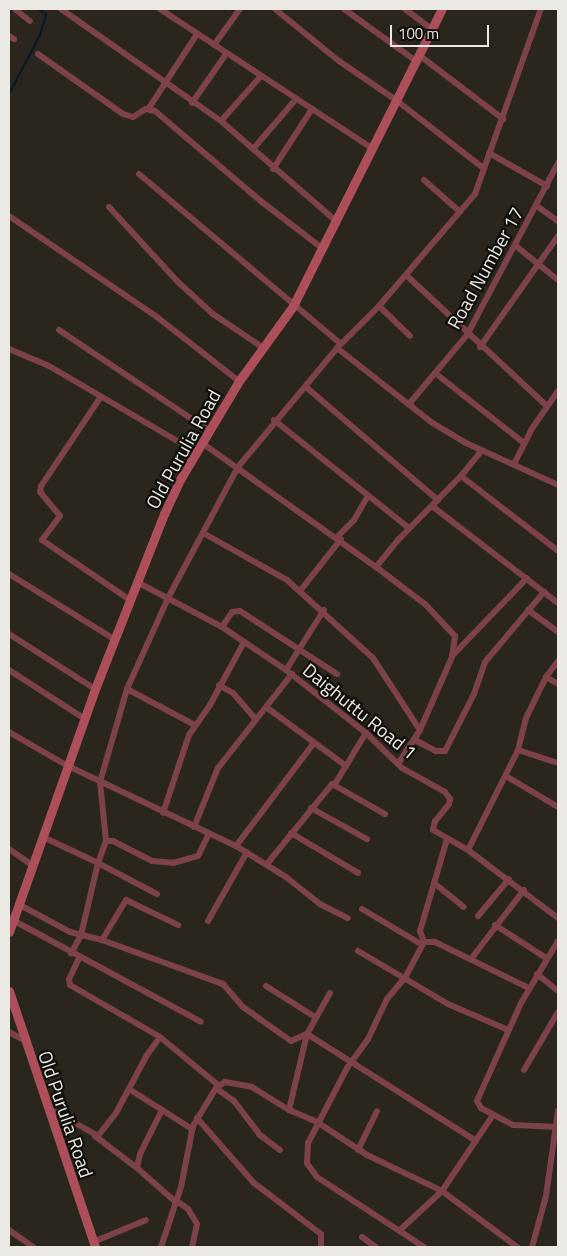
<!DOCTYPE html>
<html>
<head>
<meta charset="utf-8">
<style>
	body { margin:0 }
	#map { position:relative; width:567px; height:1256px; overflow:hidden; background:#2a261e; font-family:"Titillium Web",sans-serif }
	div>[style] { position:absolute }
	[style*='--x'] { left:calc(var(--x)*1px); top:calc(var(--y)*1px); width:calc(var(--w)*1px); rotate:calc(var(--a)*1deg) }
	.stream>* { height:2px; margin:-1px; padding:0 1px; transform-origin:1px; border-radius:1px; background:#04192d }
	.street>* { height:6px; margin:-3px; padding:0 3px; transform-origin:3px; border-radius:3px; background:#7d4249 }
	.secondary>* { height:9px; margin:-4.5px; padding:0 4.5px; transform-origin:4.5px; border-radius:4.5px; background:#ad4e5b }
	span { translate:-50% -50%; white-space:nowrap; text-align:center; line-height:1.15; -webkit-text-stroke:4.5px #110f0c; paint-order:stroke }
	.street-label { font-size:19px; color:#ebe9e3 }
	.frame { position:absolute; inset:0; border:10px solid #ebe9e3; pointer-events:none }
	.scale { position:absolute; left:390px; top:25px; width:99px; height:22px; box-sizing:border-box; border:2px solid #ebe9e3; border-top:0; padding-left:6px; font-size:15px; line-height:18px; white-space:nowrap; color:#ebe9e3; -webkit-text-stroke:4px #110f0c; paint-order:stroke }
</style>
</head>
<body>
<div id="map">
	<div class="stream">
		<i style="--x:9;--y:94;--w:67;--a:-62.3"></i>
		<i style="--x:40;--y:35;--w:22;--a:-74"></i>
		<i style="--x:46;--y:14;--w:9;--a:-148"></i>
	</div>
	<div class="street">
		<i style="--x:15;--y:9;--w:19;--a:39"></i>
		<i style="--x:61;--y:9;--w:195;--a:35"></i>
		<i style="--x:221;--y:121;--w:154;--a:41"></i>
		<i style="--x:160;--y:9;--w:255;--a:33.3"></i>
		<i style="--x:275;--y:9;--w:82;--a:39.1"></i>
		<i style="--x:339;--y:61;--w:69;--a:34.4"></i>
		<i style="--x:396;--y:100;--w:110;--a:38"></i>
		<i style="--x:344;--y:9;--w:89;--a:35.8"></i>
		<i style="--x:405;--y:9;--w:34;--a:37"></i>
		<i style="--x:9;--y:36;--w:6;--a:31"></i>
		<i style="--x:214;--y:45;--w:44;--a:-54.2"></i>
		<i style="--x:38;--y:54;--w:104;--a:35.2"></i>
		<i style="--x:123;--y:114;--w:10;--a:17"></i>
		<i style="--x:133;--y:117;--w:15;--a:-32"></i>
		<i style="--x:146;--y:109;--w:9;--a:13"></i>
		<i style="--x:155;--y:111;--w:140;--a:40.4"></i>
		<i style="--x:262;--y:202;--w:77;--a:37.6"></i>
		<i style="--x:419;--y:55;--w:106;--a:37.3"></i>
		<i style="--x:192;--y:103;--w:60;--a:-55.2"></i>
		<i style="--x:149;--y:108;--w:88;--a:-57"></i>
		<i style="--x:221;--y:121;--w:60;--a:-48.4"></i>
		<i style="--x:253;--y:149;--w:66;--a:-49.3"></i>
		<i style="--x:489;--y:153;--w:67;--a:29.6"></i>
		<i style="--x:273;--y:169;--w:72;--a:-57"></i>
		<i style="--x:139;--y:174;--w:264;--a:40.1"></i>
		<i style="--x:424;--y:180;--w:48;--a:41.6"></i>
		<i style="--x:537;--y:206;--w:26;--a:36"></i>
		<i style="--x:109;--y:207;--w:102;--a:47.4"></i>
		<i style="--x:178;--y:282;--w:47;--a:42.4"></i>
		<i style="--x:213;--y:314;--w:59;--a:34"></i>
		<i style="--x:9;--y:216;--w:179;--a:34.3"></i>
		<i style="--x:157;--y:317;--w:104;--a:38"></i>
		<i style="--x:516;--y:246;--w:54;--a:39"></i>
		<i style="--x:406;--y:275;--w:192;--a:42.9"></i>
		<i style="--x:379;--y:306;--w:43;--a:44.1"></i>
		<i style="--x:59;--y:330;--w:182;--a:33.8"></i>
		<i style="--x:480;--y:347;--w:136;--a:-54.9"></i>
		<i style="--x:337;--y:348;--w:120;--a:38.2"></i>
		<i style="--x:431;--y:422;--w:41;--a:31"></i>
		<i style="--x:466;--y:443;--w:101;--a:24.5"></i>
		<i style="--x:9;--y:349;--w:43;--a:23"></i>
		<i style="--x:49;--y:366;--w:170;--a:30.3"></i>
		<i style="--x:435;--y:373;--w:113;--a:38.2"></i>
		<i style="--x:306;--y:387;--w:174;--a:40.6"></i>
		<i style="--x:100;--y:398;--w:106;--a:123.8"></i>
		<i style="--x:41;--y:486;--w:6;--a:99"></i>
		<i style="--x:40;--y:492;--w:31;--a:50"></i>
		<i style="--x:60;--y:516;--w:30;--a:127"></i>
		<i style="--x:42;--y:540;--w:107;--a:34.3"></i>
		<i style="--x:409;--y:404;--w:90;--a:-50"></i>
		<i style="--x:467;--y:335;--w:195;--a:-62.1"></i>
		<i style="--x:274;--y:420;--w:173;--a:38.7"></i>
		<i style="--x:202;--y:443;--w:214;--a:35.5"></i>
		<i style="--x:376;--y:567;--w:36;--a:-51"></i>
		<i style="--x:399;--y:539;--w:88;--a:-45.5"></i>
		<i style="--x:461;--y:476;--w:123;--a:37.7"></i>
		<i style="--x:514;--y:464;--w:38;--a:-63"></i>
		<i style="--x:531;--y:430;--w:47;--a:-55.3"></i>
		<i style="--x:461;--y:476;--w:33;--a:-51"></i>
		<i style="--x:432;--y:506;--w:159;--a:37.6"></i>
		<i style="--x:203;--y:533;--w:96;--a:29.2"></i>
		<i style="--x:287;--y:580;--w:116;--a:42.2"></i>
		<i style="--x:373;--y:658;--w:86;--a:56.9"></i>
		<i style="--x:420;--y:730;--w:40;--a:122.9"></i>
		<i style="--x:337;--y:537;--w:24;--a:-45"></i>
		<i style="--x:354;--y:520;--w:28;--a:-60"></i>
		<i style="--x:376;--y:567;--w:61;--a:37.1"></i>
		<i style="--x:425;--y:604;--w:44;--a:46.8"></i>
		<i style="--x:455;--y:636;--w:21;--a:98"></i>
		<i style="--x:452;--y:657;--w:80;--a:113.7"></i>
		<i style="--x:9;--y:574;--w:123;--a:31.8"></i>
		<i style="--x:137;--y:582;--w:96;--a:27.9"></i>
		<i style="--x:222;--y:627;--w:77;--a:33.9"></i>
		<i style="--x:286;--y:670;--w:102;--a:38.2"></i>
		<i style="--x:366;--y:733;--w:50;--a:44.2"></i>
		<i style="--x:402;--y:768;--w:49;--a:29.2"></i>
		<i style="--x:445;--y:792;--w:9;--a:54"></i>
		<i style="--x:450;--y:799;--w:5;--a:101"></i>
		<i style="--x:449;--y:804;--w:22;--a:129"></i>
		<i style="--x:435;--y:821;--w:9;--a:103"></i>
		<i style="--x:433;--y:830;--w:40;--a:29.7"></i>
		<i style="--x:468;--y:850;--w:113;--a:37.1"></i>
		<i style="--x:300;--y:591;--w:66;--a:-51.7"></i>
		<i style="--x:528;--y:610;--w:37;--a:36"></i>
		<i style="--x:222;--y:627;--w:18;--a:-56"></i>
		<i style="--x:232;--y:612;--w:8;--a:-7"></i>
		<i style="--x:240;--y:611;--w:116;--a:33"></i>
		<i style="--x:9;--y:634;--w:102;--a:32.6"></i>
		<i style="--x:452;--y:656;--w:108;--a:-46.1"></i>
		<i style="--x:9;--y:670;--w:90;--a:32.8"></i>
		<i style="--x:286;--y:670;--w:71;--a:-57.7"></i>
		<i style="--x:546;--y:677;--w:20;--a:-53"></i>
		<i style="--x:219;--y:685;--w:16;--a:30"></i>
		<i style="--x:233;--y:693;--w:35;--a:49"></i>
		<i style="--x:127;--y:689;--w:77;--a:27.9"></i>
		<i style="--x:266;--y:707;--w:99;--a:36.4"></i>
		<i style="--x:346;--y:766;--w:39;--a:-59"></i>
		<i style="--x:9;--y:732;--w:68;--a:30"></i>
		<i style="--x:68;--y:766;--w:186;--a:25.5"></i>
		<i style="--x:236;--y:846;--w:59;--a:31.8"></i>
		<i style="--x:286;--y:877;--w:43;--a:38.5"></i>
		<i style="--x:320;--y:904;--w:31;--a:27"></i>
		<i style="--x:415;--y:740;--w:24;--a:28"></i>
		<i style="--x:436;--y:751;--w:9;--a:0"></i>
		<i style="--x:445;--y:751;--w:64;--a:-63"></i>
		<i style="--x:474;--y:694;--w:34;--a:-71"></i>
		<i style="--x:485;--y:662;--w:92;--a:-49.9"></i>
		<i style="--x:518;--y:750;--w:33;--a:-76"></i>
		<i style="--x:526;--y:718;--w:46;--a:-64"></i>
		<i style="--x:546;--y:677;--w:14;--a:30"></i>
		<i style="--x:506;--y:776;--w:61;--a:30.8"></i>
		<i style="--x:335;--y:784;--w:21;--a:-59"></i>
		<i style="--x:311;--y:808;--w:64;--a:29"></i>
		<i style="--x:163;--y:813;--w:82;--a:-71.6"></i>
		<i style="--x:189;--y:735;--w:37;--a:-55"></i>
		<i style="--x:210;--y:705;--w:72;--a:-61.6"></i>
		<i style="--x:194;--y:827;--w:64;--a:-67.9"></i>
		<i style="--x:218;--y:768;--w:120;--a:-51.8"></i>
		<i style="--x:291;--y:833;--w:78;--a:30.8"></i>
		<i style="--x:43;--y:837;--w:61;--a:25.3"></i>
		<i style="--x:98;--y:863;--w:74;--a:103.3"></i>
		<i style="--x:81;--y:935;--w:21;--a:118"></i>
		<i style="--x:106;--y:841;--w:59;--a:-95.8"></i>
		<i style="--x:100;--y:782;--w:97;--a:-73.8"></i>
		<i style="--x:127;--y:689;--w:100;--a:-65.7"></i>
		<i style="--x:168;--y:598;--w:149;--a:-61.9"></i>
		<i style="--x:238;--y:467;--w:155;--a:-50.2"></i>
		<i style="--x:337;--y:348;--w:59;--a:-45"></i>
		<i style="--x:379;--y:306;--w:148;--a:-49.4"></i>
		<i style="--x:475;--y:194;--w:196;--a:-70.4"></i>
		<i style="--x:236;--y:846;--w:129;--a:-52.9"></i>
		<i style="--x:9;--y:849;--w:28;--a:35"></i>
		<i style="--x:468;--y:850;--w:112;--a:-63.4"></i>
		<i style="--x:518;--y:750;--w:42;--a:18"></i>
		<i style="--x:267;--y:864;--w:103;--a:-50.9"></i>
		<i style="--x:332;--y:784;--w:61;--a:29.5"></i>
		<i style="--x:434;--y:883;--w:38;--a:39"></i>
		<i style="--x:157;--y:894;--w:67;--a:-152.3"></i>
		<i style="--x:98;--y:863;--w:23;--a:-70"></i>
		<i style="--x:106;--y:841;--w:7;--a:0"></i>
		<i style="--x:113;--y:841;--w:44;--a:27.1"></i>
		<i style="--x:152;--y:861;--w:21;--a:5"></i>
		<i style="--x:173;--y:863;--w:26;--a:-16"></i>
		<i style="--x:198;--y:856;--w:25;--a:-64"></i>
		<i style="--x:18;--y:904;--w:59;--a:28.3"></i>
		<i style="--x:70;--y:932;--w:33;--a:14"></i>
		<i style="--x:102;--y:940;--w:129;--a:20"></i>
		<i style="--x:223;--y:984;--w:30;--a:49"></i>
		<i style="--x:243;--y:1007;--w:59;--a:35.3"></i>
		<i style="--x:291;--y:1041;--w:17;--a:-24"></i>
		<i style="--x:307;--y:1034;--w:200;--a:32.3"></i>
		<i style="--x:362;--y:909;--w:69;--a:30.7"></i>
		<i style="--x:478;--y:916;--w:48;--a:-50"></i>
		<i style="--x:9;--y:918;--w:218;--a:28.4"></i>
		<i style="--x:208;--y:921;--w:79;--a:-60.5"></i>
		<i style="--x:495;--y:925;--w:61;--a:32.9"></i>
		<i style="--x:102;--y:940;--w:47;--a:-59"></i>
		<i style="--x:126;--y:900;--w:58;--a:25.7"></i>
		<i style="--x:558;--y:941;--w:72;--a:120.8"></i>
		<i style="--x:521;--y:1003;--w:107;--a:114.2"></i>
		<i style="--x:477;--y:1101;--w:8;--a:60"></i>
		<i style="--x:481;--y:1108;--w:36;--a:28"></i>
		<i style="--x:513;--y:1125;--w:45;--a:2.5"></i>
		<i style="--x:424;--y:942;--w:12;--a:-110"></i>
		<i style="--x:420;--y:931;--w:96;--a:-73.6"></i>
		<i style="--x:358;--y:951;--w:104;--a:30.5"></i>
		<i style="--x:448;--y:1004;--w:65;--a:23.4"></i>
		<i style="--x:79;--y:958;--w:23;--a:115"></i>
		<i style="--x:69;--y:979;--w:6;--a:81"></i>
		<i style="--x:70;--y:985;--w:104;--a:30"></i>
		<i style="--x:160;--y:1037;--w:75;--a:39.6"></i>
		<i style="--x:471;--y:959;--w:87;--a:-52.5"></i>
		<i style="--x:537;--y:974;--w:27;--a:39"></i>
		<i style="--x:266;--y:986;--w:58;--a:32.3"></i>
		<i style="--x:9;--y:1032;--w:15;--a:28"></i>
		<i style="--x:524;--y:1070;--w:67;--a:-59.6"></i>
		<i style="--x:216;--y:1088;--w:22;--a:36"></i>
		<i style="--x:234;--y:1101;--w:43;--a:52.6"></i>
		<i style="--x:260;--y:1135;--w:25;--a:37"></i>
		<i style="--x:129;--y:1089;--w:75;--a:32.4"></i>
		<i style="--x:47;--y:1107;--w:59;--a:29.6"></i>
		<i style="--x:98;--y:1136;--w:29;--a:-52"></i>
		<i style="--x:116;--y:1113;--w:66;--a:-61.9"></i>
		<i style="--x:147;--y:1055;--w:22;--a:-54"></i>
		<i style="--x:162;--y:1110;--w:49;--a:116.6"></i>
		<i style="--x:140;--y:1154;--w:14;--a:102"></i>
		<i style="--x:137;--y:1168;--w:53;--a:41.2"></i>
		<i style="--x:289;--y:1110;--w:78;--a:-76.7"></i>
		<i style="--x:307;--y:1034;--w:47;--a:-60.7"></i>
		<i style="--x:197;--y:1118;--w:86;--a:48.8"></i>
		<i style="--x:254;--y:1183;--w:84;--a:37.3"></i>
		<i style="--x:321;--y:1234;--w:13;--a:90"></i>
		<i style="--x:95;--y:1136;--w:53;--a:37.3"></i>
		<i style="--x:358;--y:1150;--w:43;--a:-64"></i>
		<i style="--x:177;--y:1201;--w:14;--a:36"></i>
		<i style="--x:188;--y:1209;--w:17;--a:59"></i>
		<i style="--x:197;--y:1224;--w:24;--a:102"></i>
		<i style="--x:9;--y:1230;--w:29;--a:35"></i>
		<i style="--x:400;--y:1230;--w:57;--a:-42.9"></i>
		<i style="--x:442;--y:1191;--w:92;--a:-56.1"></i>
		<i style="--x:362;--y:1237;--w:17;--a:36"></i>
		<i style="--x:93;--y:1242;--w:57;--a:-22.5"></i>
		<i style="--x:161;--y:1247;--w:63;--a:-71.6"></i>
		<i style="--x:181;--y:1187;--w:62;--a:-78.9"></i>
		<i style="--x:193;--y:1126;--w:44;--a:-58.8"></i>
		<i style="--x:216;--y:1088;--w:11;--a:-34"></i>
		<i style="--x:225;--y:1082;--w:27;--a:10"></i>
		<i style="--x:252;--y:1087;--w:44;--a:31.9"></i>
		<i style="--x:289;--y:1110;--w:30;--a:23"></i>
		<i style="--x:317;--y:1122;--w:60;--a:33.4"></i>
		<i style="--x:367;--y:1155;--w:83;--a:25.6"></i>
		<i style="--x:442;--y:1191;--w:94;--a:36.7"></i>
		<i style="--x:424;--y:1247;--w:128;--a:-146.8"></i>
		<i style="--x:317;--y:1177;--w:17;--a:-126"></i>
		<i style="--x:307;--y:1163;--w:20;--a:-87"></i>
		<i style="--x:308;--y:1143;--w:85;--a:-62.5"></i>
		<i style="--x:347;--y:1068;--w:36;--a:-54"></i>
		<i style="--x:368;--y:1039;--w:44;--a:-64.6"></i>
		<i style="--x:387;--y:999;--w:30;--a:-50"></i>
		<i style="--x:406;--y:976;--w:38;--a:-62"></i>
		<i style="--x:424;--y:942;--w:11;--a:0"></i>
		<i style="--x:435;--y:942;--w:105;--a:26.1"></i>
		<i style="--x:532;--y:1247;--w:53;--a:-74.6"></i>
		<i style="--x:546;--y:1196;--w:86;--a:-82"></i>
	</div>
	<div class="secondary">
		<i style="--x:9;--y:932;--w:258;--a:-70.5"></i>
		<i style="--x:95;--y:689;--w:188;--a:-68.5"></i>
		<i style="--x:164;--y:514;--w:40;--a:-65"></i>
		<i style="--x:181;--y:478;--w:113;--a:-59.1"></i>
		<i style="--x:239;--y:381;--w:92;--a:-54.2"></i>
		<i style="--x:293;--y:306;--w:332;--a:-63.4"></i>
		<i style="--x:9;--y:991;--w:270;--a:71.4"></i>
	</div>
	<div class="street-label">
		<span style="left:485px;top:268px;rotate:-61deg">Road Number 17</span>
		<span style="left:183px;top:449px;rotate:-61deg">Old Purulia Road</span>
		<span style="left:360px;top:711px;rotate:39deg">Daighuttu Road 1</span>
		<span style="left:66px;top:1114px;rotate:71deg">Old Purulia Road</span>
	</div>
	<div class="frame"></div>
	<div class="scale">100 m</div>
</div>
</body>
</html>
